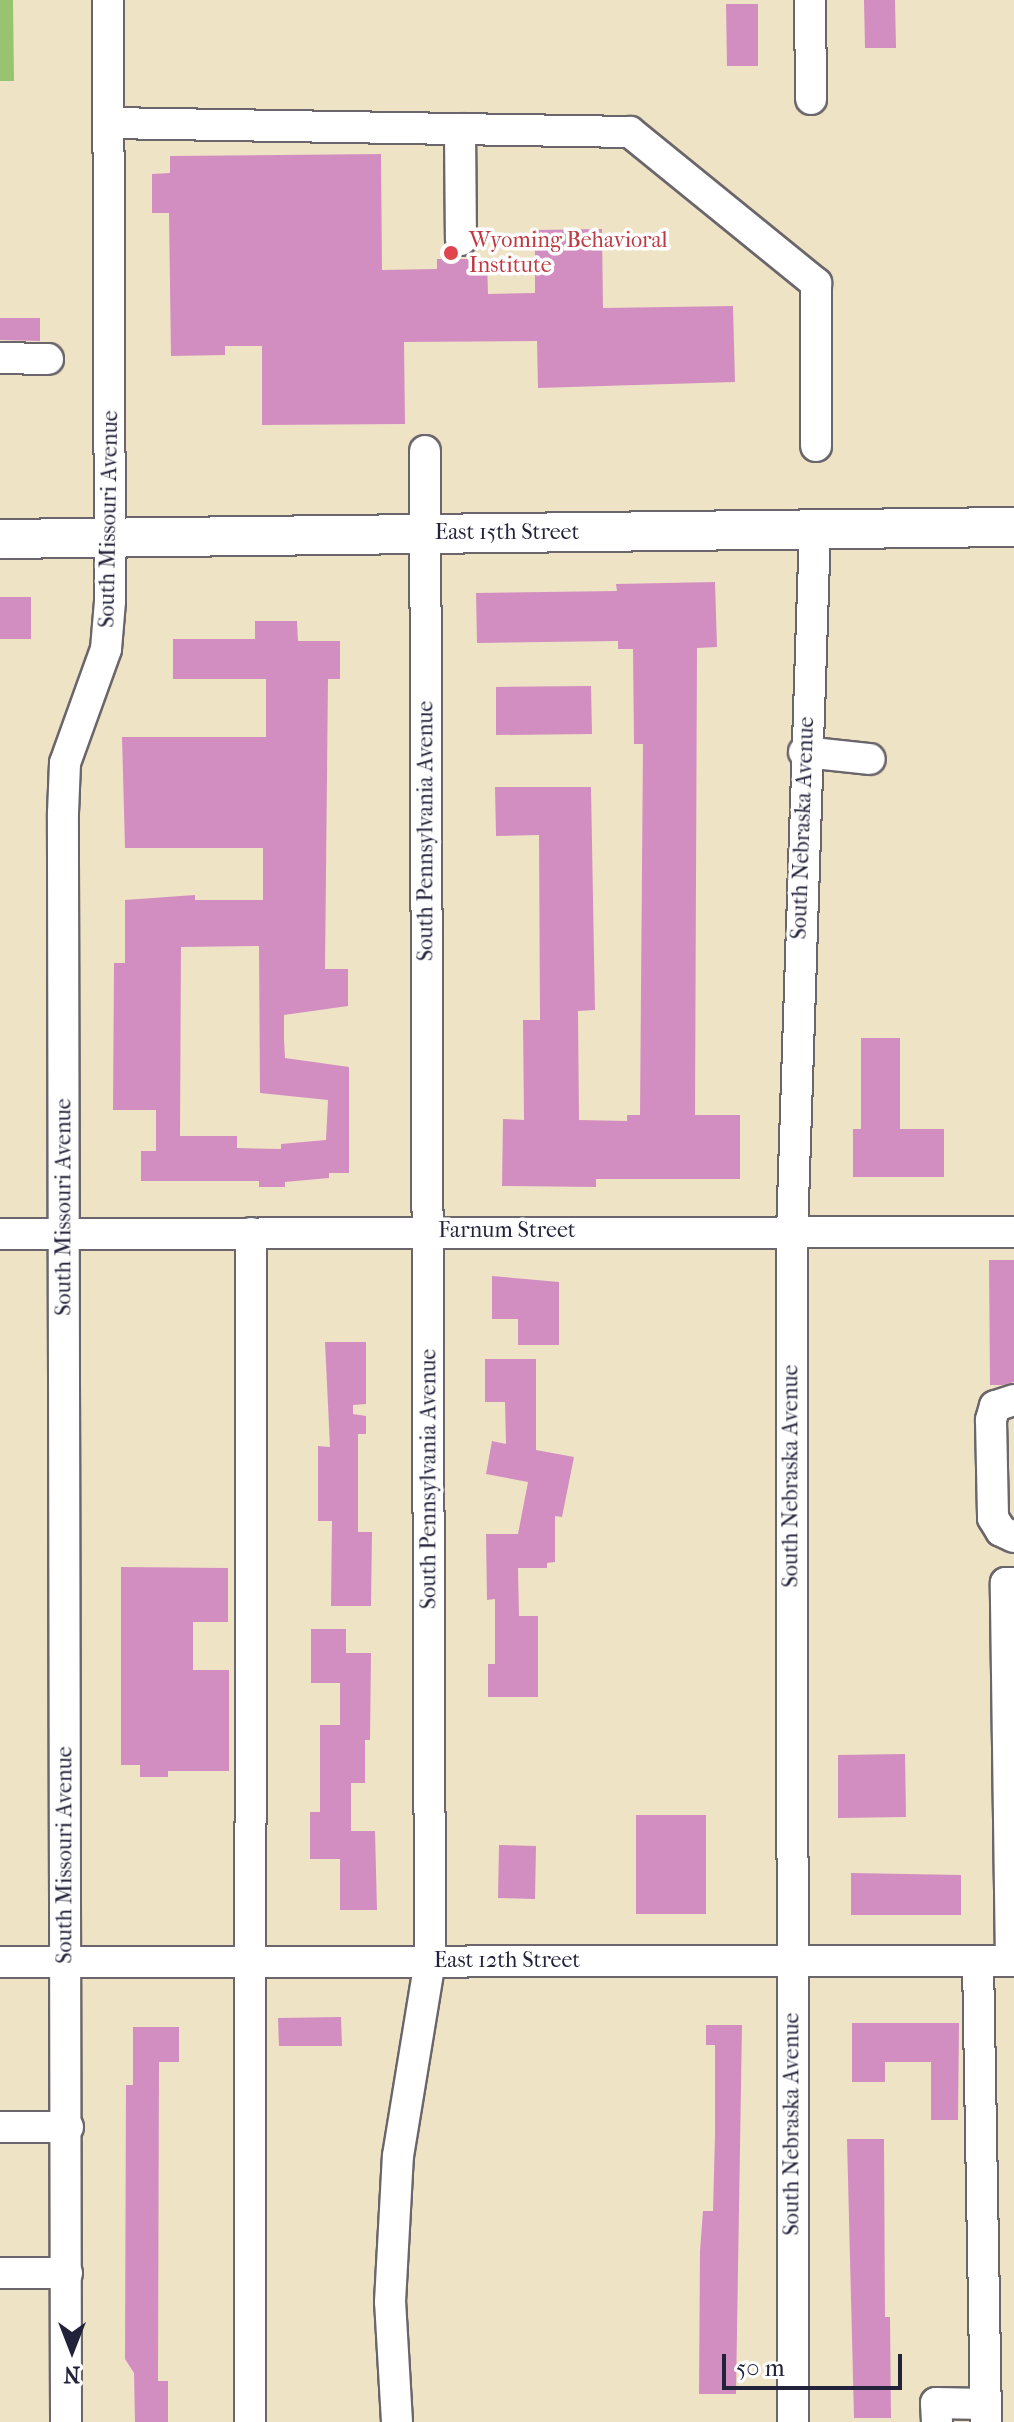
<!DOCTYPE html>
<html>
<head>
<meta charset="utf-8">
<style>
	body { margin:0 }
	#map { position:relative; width:1014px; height:2422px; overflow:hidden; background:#efe3c5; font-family:"IM FELL French Canon",serif }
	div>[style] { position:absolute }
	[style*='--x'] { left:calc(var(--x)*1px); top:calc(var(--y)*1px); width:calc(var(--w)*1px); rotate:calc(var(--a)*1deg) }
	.green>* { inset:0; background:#98c471 }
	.building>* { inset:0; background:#d38ec1 }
	.roads { filter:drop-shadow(2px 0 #6a666b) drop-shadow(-2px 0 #6a666b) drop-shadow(0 2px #6a666b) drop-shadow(0 -2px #6a666b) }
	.minor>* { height:30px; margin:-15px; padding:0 15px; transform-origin:15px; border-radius:15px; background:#fff }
	.major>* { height:38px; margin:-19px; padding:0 19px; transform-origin:19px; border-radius:19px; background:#fff }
	.dots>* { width:22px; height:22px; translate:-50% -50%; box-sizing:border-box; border:4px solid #fff; border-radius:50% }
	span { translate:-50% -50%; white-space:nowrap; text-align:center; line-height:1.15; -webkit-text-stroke:7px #fff; paint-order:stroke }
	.health-label { font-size:22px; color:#be3a42 }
	.left { translate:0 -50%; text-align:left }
	.street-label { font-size:22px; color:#22223b }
	.north { position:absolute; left:32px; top:2310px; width:80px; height:80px; -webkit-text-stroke:6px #fff; paint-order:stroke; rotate:180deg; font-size:22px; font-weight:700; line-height:32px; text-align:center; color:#22223b }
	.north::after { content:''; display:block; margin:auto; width:28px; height:36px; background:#22223b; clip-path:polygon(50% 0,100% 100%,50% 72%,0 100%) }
	.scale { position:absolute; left:722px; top:2354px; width:180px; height:36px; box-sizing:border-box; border:4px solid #22223b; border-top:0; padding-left:10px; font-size:24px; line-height:28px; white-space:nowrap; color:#22223b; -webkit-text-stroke:6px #fff; paint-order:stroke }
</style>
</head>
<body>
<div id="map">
	<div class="green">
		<i style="clip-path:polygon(0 0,13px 0,14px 81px,0 81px)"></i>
	</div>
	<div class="building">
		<i style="clip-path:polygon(864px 0,895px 0,896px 48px,865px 48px)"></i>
		<i style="clip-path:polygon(726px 4px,758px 4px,758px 66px,727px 66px)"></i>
		<i style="clip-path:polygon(381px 154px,382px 270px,437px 269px,437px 259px,487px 259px,488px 294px,535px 293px,535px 230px,602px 229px,603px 308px,733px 306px,735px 382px,538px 388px,537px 341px,404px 342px,405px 424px,262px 425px,262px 346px,225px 346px,225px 355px,171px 356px,169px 213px,152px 213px,152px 174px,170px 173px,170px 156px)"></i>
		<i style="clip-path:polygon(0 318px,40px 318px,40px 341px,0 340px)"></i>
		<i style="clip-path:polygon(715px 582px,717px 647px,697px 648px,695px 1115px,740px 1115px,740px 1179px,596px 1179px,596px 1187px,502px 1186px,503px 1119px,524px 1120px,523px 1020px,540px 1020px,539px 835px,496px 836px,495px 787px,591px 787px,595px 1010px,578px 1011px,579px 1120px,627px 1121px,627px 1115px,640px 1115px,643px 744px,634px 744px,633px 649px,618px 649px,618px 641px,477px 643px,476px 593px,617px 591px,616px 584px)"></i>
		<i style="clip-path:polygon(0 597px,31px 597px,31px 639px,0 639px)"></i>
		<i style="clip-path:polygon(evenodd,255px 621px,297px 621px,298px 641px,340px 641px,340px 679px,328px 679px,325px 969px,348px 969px,348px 1006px,284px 1015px,284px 1039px,285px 1058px,349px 1067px,349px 1173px,329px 1173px,329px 1178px,285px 1182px,285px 1187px,259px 1187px,259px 1181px,141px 1181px,141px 1151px,156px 1151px,156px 1110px,113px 1110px,114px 963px,125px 963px,125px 900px,195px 895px,195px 900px,263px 900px,263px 848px,125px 848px,122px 737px,266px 737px,266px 679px,173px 679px,173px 639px,255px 639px,255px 621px,259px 946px,260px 1093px,328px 1100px,326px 1140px,281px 1144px,281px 1149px,237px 1148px,237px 1136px,180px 1136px,181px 947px,259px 946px)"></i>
		<i style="clip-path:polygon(591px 686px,592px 734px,496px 735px,496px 687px)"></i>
		<i style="clip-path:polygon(861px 1038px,900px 1038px,900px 1129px,944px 1129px,944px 1177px,853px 1177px,853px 1129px,861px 1129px)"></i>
		<i style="clip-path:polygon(989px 1260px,1014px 1260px,1014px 1382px,1003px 1385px,990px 1385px)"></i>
		<i style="clip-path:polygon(492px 1276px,559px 1282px,559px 1345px,518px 1345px,518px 1319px,492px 1319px)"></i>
		<i style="clip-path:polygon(325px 1342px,366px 1342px,366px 1404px,353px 1405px,353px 1414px,366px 1416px,366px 1434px,358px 1434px,358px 1532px,372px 1532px,371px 1606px,331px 1606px,332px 1521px,318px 1521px,318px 1446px,330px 1447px)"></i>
		<i style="clip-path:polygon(485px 1359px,536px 1359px,536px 1450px,574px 1457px,562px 1517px,555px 1516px,555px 1562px,547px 1563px,547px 1568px,518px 1568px,519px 1616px,538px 1616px,538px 1697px,488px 1697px,488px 1664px,495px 1664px,495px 1599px,487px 1600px,486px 1534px,518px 1534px,528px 1482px,486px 1474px,492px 1441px,506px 1444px,505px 1402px,485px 1402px)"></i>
		<i style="clip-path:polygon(121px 1567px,228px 1568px,228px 1622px,193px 1622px,193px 1670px,229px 1670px,229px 1771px,168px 1771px,168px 1777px,140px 1777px,140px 1765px,121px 1765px)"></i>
		<i style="clip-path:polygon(311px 1629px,346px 1629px,346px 1653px,371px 1653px,370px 1740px,365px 1740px,365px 1783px,351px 1783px,351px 1831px,375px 1831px,377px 1910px,340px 1910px,340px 1859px,310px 1859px,310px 1812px,320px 1812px,320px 1725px,340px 1725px,340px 1683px,311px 1683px)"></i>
		<i style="clip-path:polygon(905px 1754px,906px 1817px,838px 1818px,838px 1755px)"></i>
		<i style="clip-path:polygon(636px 1815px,706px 1815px,706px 1914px,636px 1914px)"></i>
		<i style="clip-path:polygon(499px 1845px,536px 1846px,535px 1899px,498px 1898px)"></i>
		<i style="clip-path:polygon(851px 1873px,961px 1875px,961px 1915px,851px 1915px)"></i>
		<i style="clip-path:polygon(341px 2017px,342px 2046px,279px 2046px,278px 2018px)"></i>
		<i style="clip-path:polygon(852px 2023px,959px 2023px,958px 2120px,931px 2120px,931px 2062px,885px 2062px,885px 2082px,852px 2082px)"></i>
		<i style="clip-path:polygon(706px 2025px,742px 2025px,736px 2394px,699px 2394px,700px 2251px,703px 2211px,713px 2211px,715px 2135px,715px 2045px,706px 2045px)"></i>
		<i style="clip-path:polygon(133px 2027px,179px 2027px,179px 2062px,159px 2062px,158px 2381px,168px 2381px,168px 2422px,135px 2422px,134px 2373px,125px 2359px,126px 2085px,133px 2085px)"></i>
		<i style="clip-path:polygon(847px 2139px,884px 2139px,885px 2317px,890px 2317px,891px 2418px,854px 2418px)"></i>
	</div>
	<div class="roads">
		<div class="minor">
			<i style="--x:810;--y:0;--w:99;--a:89.4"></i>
			<i style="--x:109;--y:123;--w:521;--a:0.99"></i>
			<i style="--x:630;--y:132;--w:240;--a:39.1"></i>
			<i style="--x:816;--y:283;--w:163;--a:90"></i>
			<i style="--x:460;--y:129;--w:111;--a:89.5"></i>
			<i style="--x:0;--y:358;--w:48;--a:1.2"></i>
			<i style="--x:804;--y:752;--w:66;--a:6.1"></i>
			<i style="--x:0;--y:1234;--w:1014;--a:-0.11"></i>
			<i style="--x:1014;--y:1400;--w:20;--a:162"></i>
			<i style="--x:995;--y:1406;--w:15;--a:106"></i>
			<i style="--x:991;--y:1420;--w:98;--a:88.8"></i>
			<i style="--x:993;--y:1518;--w:15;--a:58"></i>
			<i style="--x:1001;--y:1531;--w:14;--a:25"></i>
			<i style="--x:978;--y:1961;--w:461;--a:89"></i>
			<i style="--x:1011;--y:1961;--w:378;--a:-90.8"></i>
			<i style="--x:1006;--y:1583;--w:8;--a:0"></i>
			<i style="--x:0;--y:1962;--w:1014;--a:-0.06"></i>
			<i style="--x:0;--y:2127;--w:68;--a:0"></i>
			<i style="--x:0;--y:2273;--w:67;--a:0"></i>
			<i style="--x:66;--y:2422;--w:1609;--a:-90.11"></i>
			<i style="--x:63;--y:813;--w:50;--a:-87.7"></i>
			<i style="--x:65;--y:763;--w:121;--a:-70.2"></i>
			<i style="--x:106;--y:649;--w:48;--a:-85.2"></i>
			<i style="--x:110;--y:601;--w:601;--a:-90.19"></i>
			<i style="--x:250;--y:2422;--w:1189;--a:-89.95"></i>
			<i style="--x:397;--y:2422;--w:120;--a:-93.3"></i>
			<i style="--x:390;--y:2302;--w:146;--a:-86.9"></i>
			<i style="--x:398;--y:2156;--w:198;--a:-80.7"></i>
			<i style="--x:430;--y:1961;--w:1510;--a:-90.19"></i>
			<i style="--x:793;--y:2422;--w:1189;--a:-90.05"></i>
			<i style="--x:792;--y:1233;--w:703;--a:-88.13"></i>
			<i style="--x:937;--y:2422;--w:19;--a:-93"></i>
			<i style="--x:936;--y:2403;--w:50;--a:1.1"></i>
		</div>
		<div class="major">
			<i style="--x:0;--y:539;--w:1014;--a:-0.68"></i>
		</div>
	</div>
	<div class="dots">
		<i style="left:451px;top:253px;background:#e0444e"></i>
	</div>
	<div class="health-label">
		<span class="left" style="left:469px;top:253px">Wyoming Behavioral<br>Institute</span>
	</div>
	<div class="street-label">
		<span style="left:109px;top:519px;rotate:-89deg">South Missouri Avenue</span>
		<span style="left:507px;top:533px">East 15th Street</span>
		<span style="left:803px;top:828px;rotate:-88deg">South Nebraska Avenue</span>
		<span style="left:426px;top:831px;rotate:-90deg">South Pennsylvania Avenue</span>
		<span style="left:64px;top:1207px;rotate:-90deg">South Missouri Avenue</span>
		<span style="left:507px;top:1231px">Farnum Street</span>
		<span style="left:791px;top:1476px;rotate:-90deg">South Nebraska Avenue</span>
		<span style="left:429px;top:1479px;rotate:-90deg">South Pennsylvania Avenue</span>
		<span style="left:65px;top:1855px;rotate:-90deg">South Missouri Avenue</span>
		<span style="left:507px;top:1961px">East 12th Street</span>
		<span style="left:792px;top:2124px;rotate:-90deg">South Nebraska Avenue</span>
	</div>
	<div class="north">N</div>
	<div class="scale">50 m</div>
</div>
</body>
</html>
